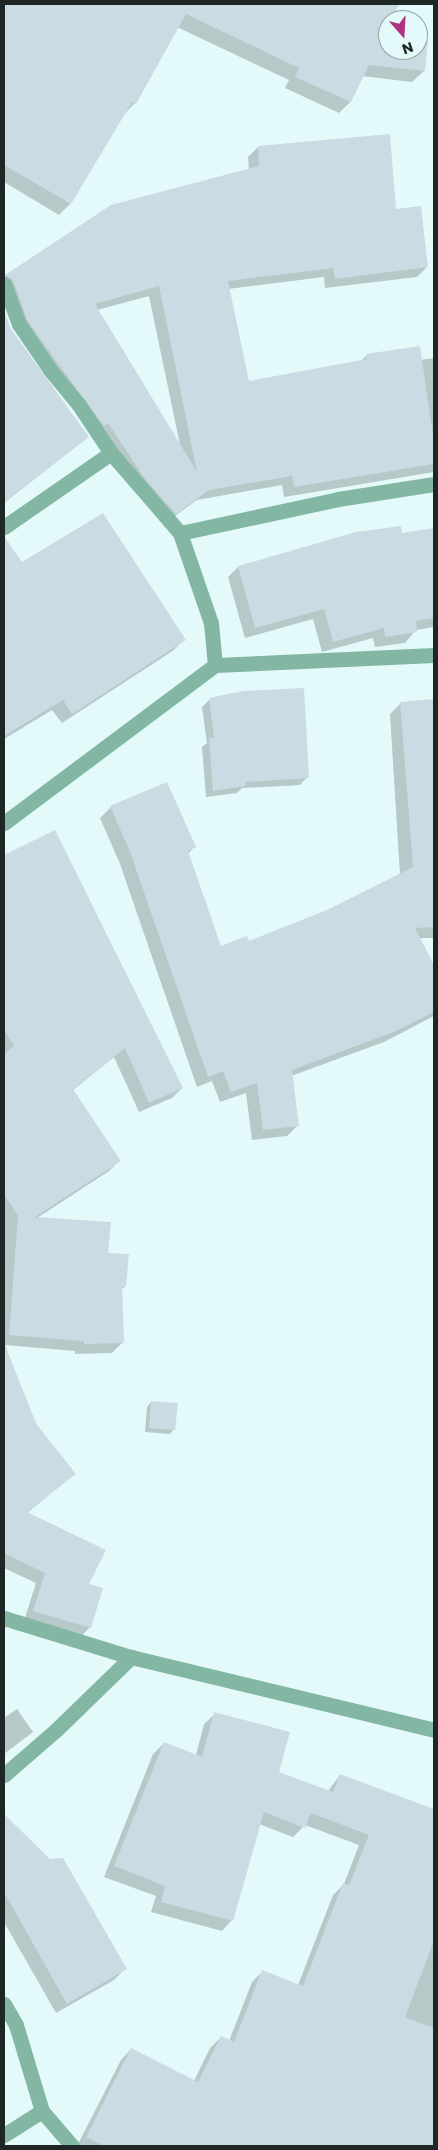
<!DOCTYPE html>
<html>
<head>
<meta charset="utf-8">
<style>
	body { margin:0 }
	#map { position:relative; width:438px; height:2150px; overflow:hidden; background:#e4fafa; font-family:Poppins,sans-serif }
	div>[style] { position:absolute }
	[style*='--x'] { left:calc(var(--x)*1px); top:calc(var(--y)*1px); width:calc(var(--w)*1px); rotate:calc(var(--a)*1deg) }
	.shadow>* { inset:0; background:#0003 }
	.building>* { inset:0; background:#cadbe4 }
	.minor>* { height:15px; margin:-7.5px; padding:0 7.5px; transform-origin:7.5px; border-radius:7.5px; background:#83b7a3 }
	span { translate:-50% -50%; white-space:nowrap; text-align:center; line-height:1.15; -webkit-text-stroke:4px #e4fafa; paint-order:stroke }
	.frame { position:absolute; inset:0; border:5px solid #1e2626; pointer-events:none }
	.north { position:absolute; left:378px; top:10px; width:50px; height:50px; box-sizing:border-box; background:#e4fafa; border:1px solid #95a5a5; border-radius:50%; rotate:161deg; font-size:14px; font-weight:700; line-height:20px; text-align:center; color:#1e2626 }
	.north::after { content:''; display:block; margin:auto; width:18px; height:22px; background:#b13281; clip-path:polygon(50% 0,100% 100%,50% 72%,0 100%) }
</style>
</head>
<body>
<div id="map">
	<div class="shadow">
		<i style="clip-path:polygon(4px 4px,397px 4px,381px 37px,388px 37px,388px 50px,418px 50px,418px 41px,424px 71px,412px 82px,362px 76px,350px 102px,339px 113px,285px 88px,289px 80px,177px 27px,135px 103px,124px 114px,70px 204px,59px 215px,4px 182px)"></i>
		<i style="clip-path:polygon(evenodd,258px 147px,395px 210px,427px 267px,417px 277px,325px 288px,324px 277px,228px 289px,248px 383px,360px 362px,367px 355px,420px 360px,434px 358px,434px 472px,284px 497px,282px 485px,197px 500px,165px 523px,49px 376px,4px 277px,111px 206px,249px 170px,248px 157px,258px 147px,149px 296px,180px 445px,97px 310px,149px 296px)"></i>
		<i style="clip-path:polygon(4px 310px,10px 330px,88px 437px,4px 503px)"></i>
		<i style="clip-path:polygon(434px 529px,434px 627px,416px 630px,405px 643px,375px 647px,373px 638px,322px 652px,313px 619px,245px 638px,228px 577px,238px 567px)"></i>
		<i style="clip-path:polygon(4px 537px,22px 564px,184px 639px,174px 650px,62px 723px,52px 710px,4px 739px)"></i>
		<i style="clip-path:polygon(210px 699px,307px 777px,300px 785px,242px 788px,237px 793px,206px 797px,202px 747px,207px 743px,202px 707px)"></i>
		<i style="clip-path:polygon(434px 700px,434px 938px,419px 938px,434px 968px,434px 1016px,384px 1042px,291px 1076px,298px 1125px,287px 1136px,252px 1140px,246px 1093px,220px 1102px,212px 1081px,197px 1087px,120px 864px,100px 818px,111px 807px,194px 847px,188px 854px,220px 948px,248px 942px,328px 911px,400px 875px,390px 714px,401px 703px)"></i>
		<i style="clip-path:polygon(61px 845px,182px 1088px,172px 1098px,139px 1112px,114px 1057px,73px 1090px,119px 1161px,109px 1171px,37px 1218px,107px 1254px,125px 1286px,121px 1290px,122px 1343px,112px 1353px,75px 1354px,75px 1351px,5px 1345px,26px 1400px,16px 1410px,4px 1414px,4px 879px)"></i>
		<i style="clip-path:polygon(151px 1402px,174px 1429px,170px 1434px,145px 1432px,147px 1407px)"></i>
		<i style="clip-path:polygon(37px 1426px,74px 1474px,27px 1513px,87px 1585px,90px 1627px,80px 1638px,24px 1621px,36px 1583px,4px 1568px,4px 1452px)"></i>
		<i style="clip-path:polygon(17px 1709px,33px 1732px,4px 1754px,4px 1718px)"></i>
		<i style="clip-path:polygon(215px 1714px,278px 1773px,328px 1791px,340px 1775px,434px 1811px,434px 2146px,77px 2146px,121px 2060px,131px 2049px,194px 2081px,210px 2048px,221px 2037px,229px 2041px,252px 1982px,262px 1972px,298px 1985px,333px 1895px,344px 1884px,359px 1845px,305px 1825px,293px 1837px,259px 1824px,232px 1920px,222px 1931px,151px 1912px,156px 1896px,104px 1877px,153px 1754px,164px 1743px,196px 1755px,204px 1724px)"></i>
		<i style="clip-path:polygon(4px 1815px,49px 1860px,125px 1969px,114px 1980px,56px 2013px,4px 1922px)"></i>
	</div>
	<div class="building">
		<i style="clip-path:polygon(4px 4px,399px 4px,383px 36px,388px 36px,388px 50px,418px 50px,418px 40px,428px 41px,425px 71px,369px 65px,351px 102px,295px 77px,299px 68px,186px 14px,136px 104px,132px 102px,71px 204px,4px 165px)"></i>
		<i style="clip-path:polygon(evenodd,390px 134px,396px 209px,421px 206px,428px 267px,335px 279px,333px 268px,228px 281px,249px 381px,367px 359px,366px 354px,420px 346px,434px 442px,434px 464px,294px 487px,292px 476px,209px 490px,176px 514px,145px 479px,108px 423px,104px 426px,59px 365px,27px 320px,13px 280px,5px 275px,111px 205px,259px 166px,258px 146px,390px 134px,159px 286px,197px 472px,95px 304px,159px 286px)"></i>
		<i style="clip-path:polygon(4px 310px,11px 329px,89px 437px,4px 502px)"></i>
		<i style="clip-path:polygon(103px 513px,186px 640px,72px 714px,63px 700px,4px 736px,4px 536px,22px 562px)"></i>
		<i style="clip-path:polygon(401px 526px,402px 533px,434px 528px,434px 618px,416px 621px,417px 632px,385px 637px,384px 628px,333px 642px,324px 609px,255px 628px,238px 566px,356px 532px)"></i>
		<i style="clip-path:polygon(304px 688px,309px 778px,245px 782px,245px 786px,213px 791px,209px 738px,214px 738px,209px 698px,243px 691px)"></i>
		<i style="clip-path:polygon(434px 699px,434px 927px,415px 928px,434px 965px,434px 1012px,396px 1031px,292px 1070px,299px 1126px,263px 1130px,257px 1083px,231px 1092px,223px 1071px,208px 1077px,130px 852px,110px 806px,167px 782px,196px 847px,188px 851px,221px 946px,247px 936px,249px 941px,327px 910px,413px 867px,400px 702px)"></i>
		<i style="clip-path:polygon(55px 830px,183px 1088px,149px 1103px,125px 1048px,73px 1089px,121px 1161px,35px 1217px,111px 1222px,108px 1253px,129px 1254px,126px 1287px,122px 1286px,124px 1343px,84px 1344px,84px 1341px,9px 1335px,18px 1216px,4px 1194px,4px 1054px,14px 1046px,4px 1030px,4px 855px)"></i>
		<i style="clip-path:polygon(4px 1344px,37px 1425px,76px 1474px,27px 1512px,106px 1550px,89px 1584px,103px 1588px,91px 1628px,33px 1611px,45px 1573px,4px 1553px)"></i>
		<i style="clip-path:polygon(151px 1401px,178px 1403px,175px 1430px,149px 1428px)"></i>
		<i style="clip-path:polygon(214px 1712px,290px 1732px,279px 1772px,333px 1792px,340px 1774px,434px 1809px,434px 1941px,405px 2017px,434px 2028px,434px 2146px,105px 2146px,86px 2137px,131px 2048px,198px 2082px,221px 2036px,234px 2042px,262px 1970px,303px 1986px,343px 1883px,349px 1885px,369px 1835px,311px 1813px,305px 1828px,264px 1812px,233px 1921px,161px 1902px,165px 1886px,114px 1866px,164px 1742px,202px 1757px)"></i>
		<i style="clip-path:polygon(4px 1814px,50px 1859px,63px 1858px,127px 1969px,67px 2004px,4px 1892px)"></i>
	</div>
	<div class="minor">
		<i style="--x:4;--y:284;--w:43;--a:69.4"></i>
		<i style="--x:19;--y:324;--w:57;--a:55.8"></i>
		<i style="--x:51;--y:371;--w:44;--a:50.5"></i>
		<i style="--x:79;--y:405;--w:58;--a:56.3"></i>
		<i style="--x:111;--y:453;--w:106;--a:49.2"></i>
		<i style="--x:180;--y:533;--w:95;--a:71"></i>
		<i style="--x:211;--y:623;--w:42;--a:84.6"></i>
		<i style="--x:4;--y:527;--w:130;--a:-34.7"></i>
		<i style="--x:180;--y:533;--w:162;--a:-12.1"></i>
		<i style="--x:338;--y:499;--w:97;--a:-8.9"></i>
		<i style="--x:4;--y:823;--w:264;--a:-36.8"></i>
		<i style="--x:215;--y:665;--w:219;--a:-2.6"></i>
		<i style="--x:4;--y:1618;--w:133;--a:17.1"></i>
		<i style="--x:131;--y:1657;--w:312;--a:13.5"></i>
		<i style="--x:4;--y:1775;--w:69;--a:-40.9"></i>
		<i style="--x:56;--y:1730;--w:105;--a:-44.2"></i>
		<i style="--x:4;--y:2004;--w:24;--a:60"></i>
		<i style="--x:16;--y:2025;--w:90;--a:73.2"></i>
		<i style="--x:42;--y:2111;--w:46;--a:49.4"></i>
		<i style="--x:4;--y:2135;--w:45;--a:-32.3"></i>
	</div>
	<div class="frame"></div>
	<div class="north">N</div>
</div>
</body>
</html>
